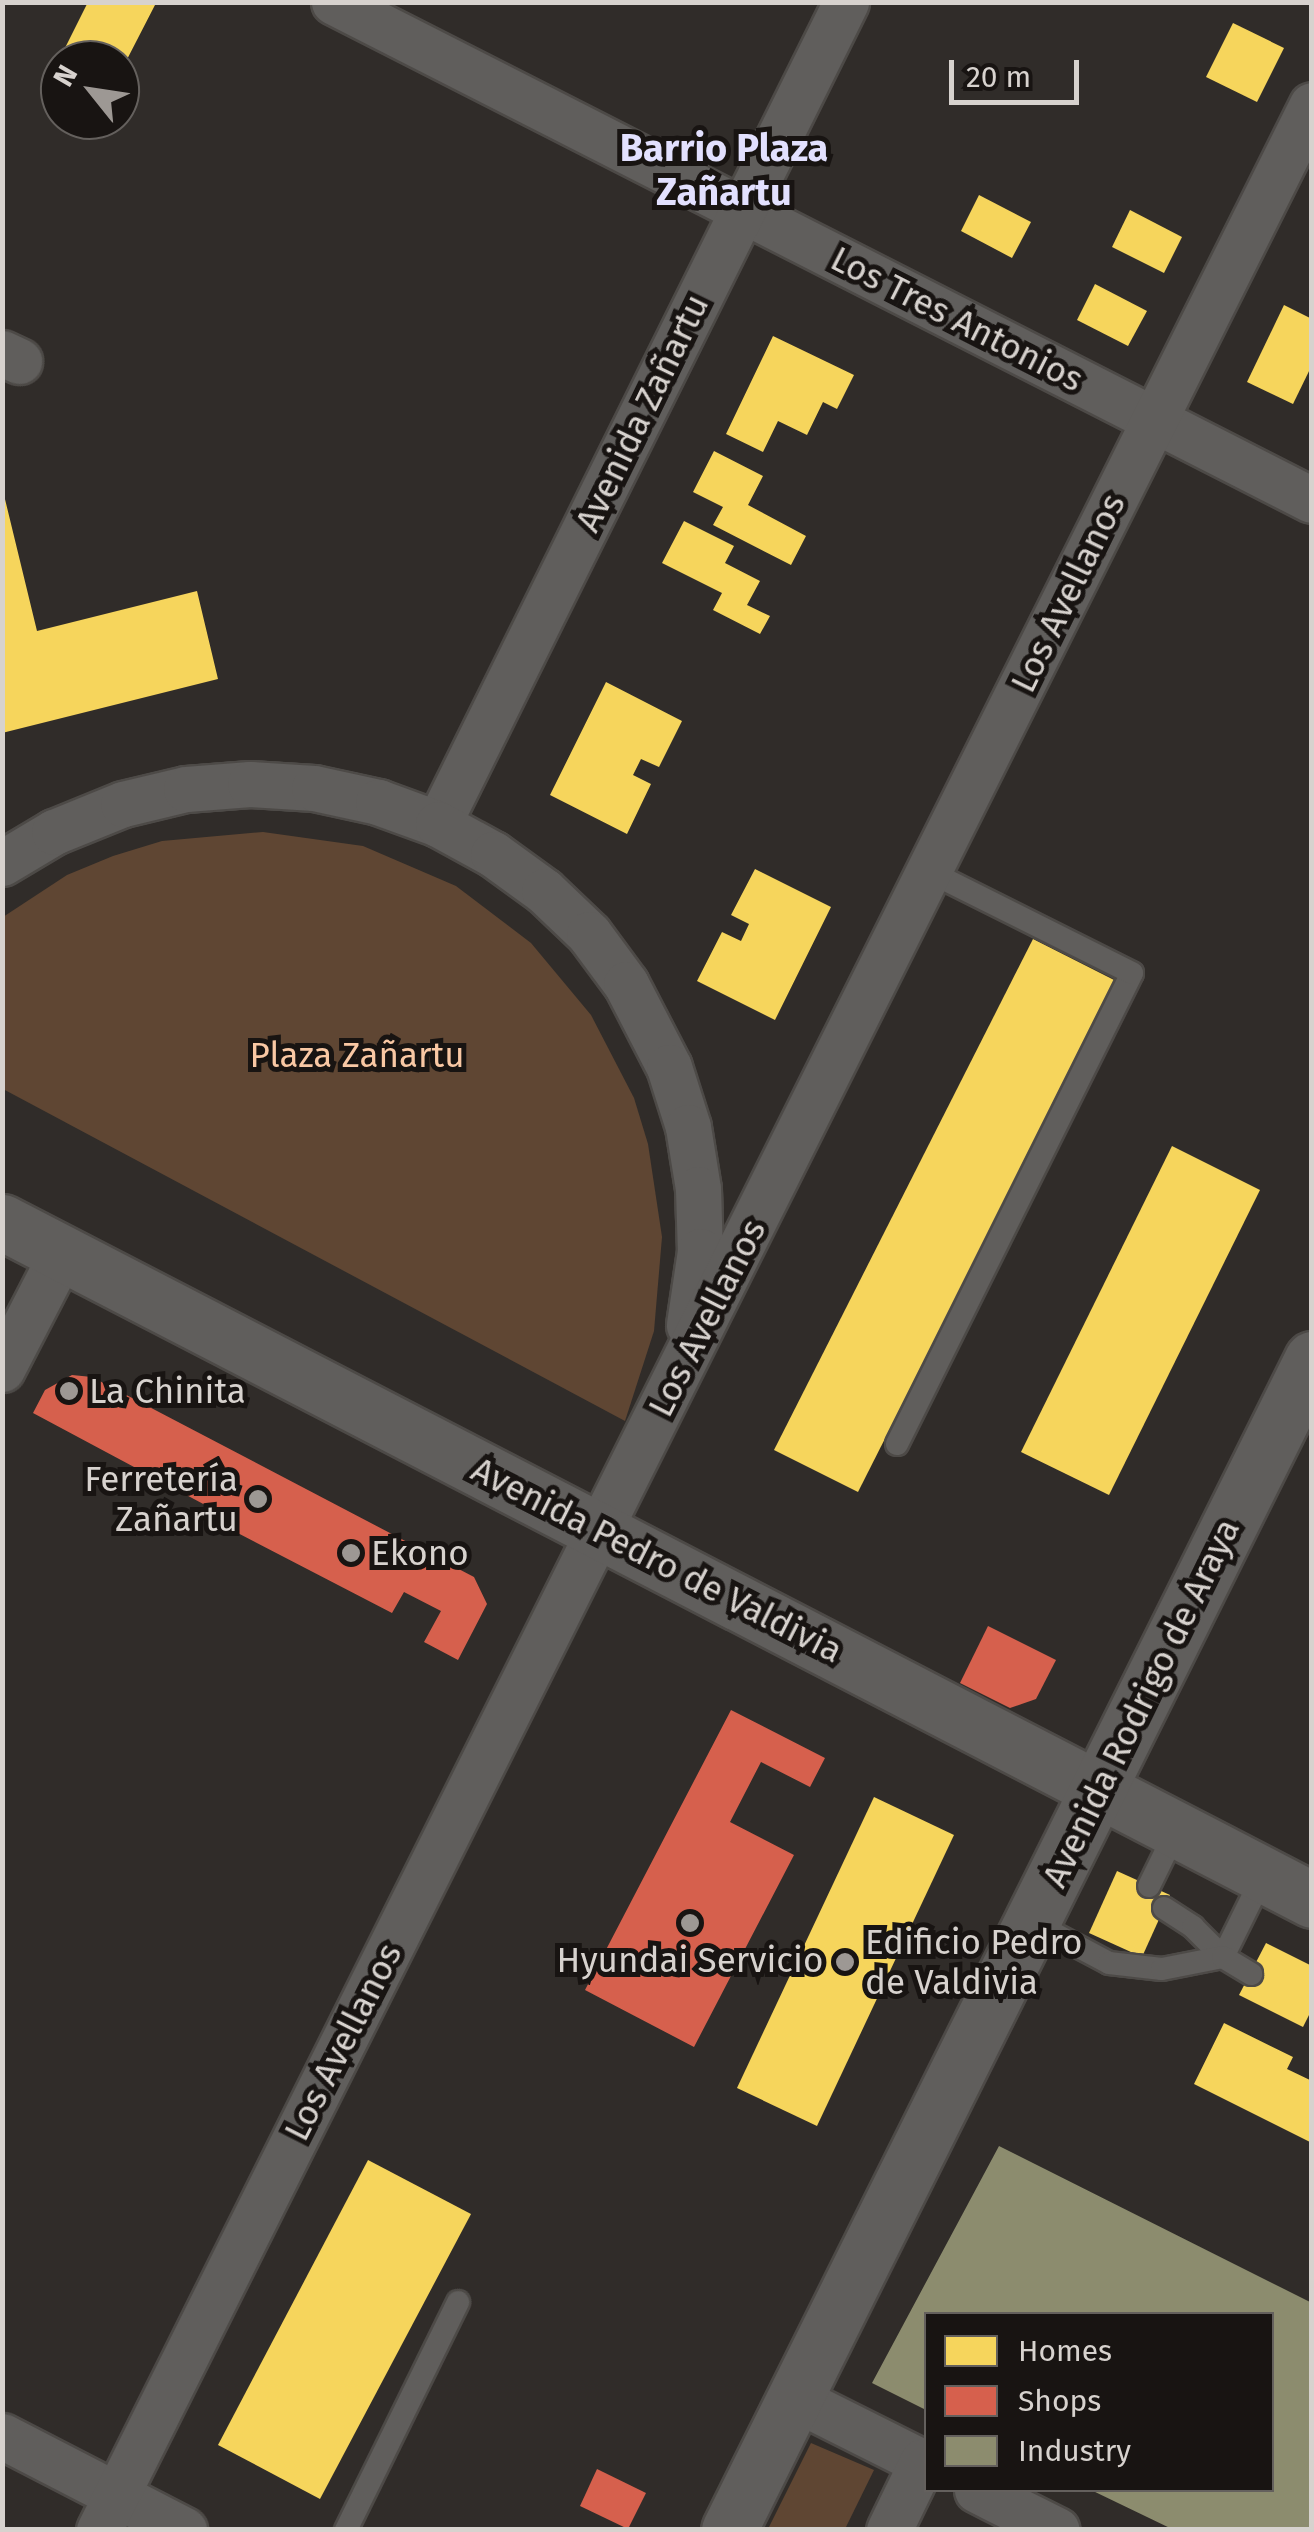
<!DOCTYPE html>
<html>
<head>
<meta charset="utf-8">
<style>
	body { margin:0 }
	#map { position:relative; width:1314px; height:2532px; overflow:hidden; background:#302c29; font-family:"Fira Sans",sans-serif }
	div>[style] { position:absolute }
	[style*='--x'] { left:calc(var(--x)*1px); top:calc(var(--y)*1px); width:calc(var(--w)*1px); rotate:calc(var(--a)*1deg) }
	.green>* { inset:0; background:#5f4633 }
	.homes>* { inset:0; background:#f6d55c }
	.shops>* { inset:0; background:#d6604d }
	.industry>* { inset:0; background:#8c8c6e }
	.roads { filter:drop-shadow(2px 0 #4d4a47) drop-shadow(-2px 0 #4d4a47) drop-shadow(0 2px #4d4a47) drop-shadow(0 -2px #4d4a47) }
	.service>* { height:22px; margin:-11px; padding:0 11px; transform-origin:11px; border-radius:11px; background:#605e5c }
	.minor>* { height:45px; margin:-22.5px; padding:0 22.5px; transform-origin:22.5px; border-radius:22.5px; background:#605e5c }
	.secondary>* { height:55px; margin:-27.5px; padding:0 27.5px; transform-origin:27.5px; border-radius:27.5px; background:#605e5c }
	.dots>* { width:28px; height:28px; translate:-50% -50%; box-sizing:border-box; border:5px solid #181412; border-radius:50% }
	span { translate:-50% -50%; white-space:nowrap; text-align:center; line-height:1.15; -webkit-text-stroke:10px #181412; paint-order:stroke }
	.street-label { font-size:35px; color:#d7d2ce }
	.park-label { font-size:35px; color:#f9c8a4 }
	.poi-label { font-size:35px; color:#d7d2ce }
	.left { translate:0 -50%; text-align:left }
	.right { translate:-100% -50%; text-align:right }
	.neighbourhood-label { font-size:38px; color:#e2e0fe; font-weight:700 }
	.frame { position:absolute; inset:0; border:5px solid #d7d2ce; pointer-events:none }
	.legend { position:absolute; left:924px; top:2312px; width:350px; height:180px; box-sizing:border-box; background:#181412; border:2px solid #64605d; margin:0; padding:12px 18px; list-style:none; font-size:30px; color:#d7d2ce }
	.legend li { display:flex; align-items:center; gap:20px; height:50px }
	.legend b { width:50px; border:2px solid #64605d }
	.north { position:absolute; left:40px; top:40px; width:100px; height:100px; box-sizing:border-box; background:#181412; border:2px solid #64605d; border-radius:50%; rotate:300deg; font-size:28px; font-weight:700; line-height:40px; text-align:center; color:#d7d2ce }
	.north::after { content:''; display:block; margin:auto; width:35px; height:45px; background:#9d9894; clip-path:polygon(50% 0,100% 100%,50% 72%,0 100%) }
	.scale { position:absolute; left:949px; top:60px; width:130px; height:45px; box-sizing:border-box; border:5px solid #d7d2ce; border-top:0; padding-left:12px; font-size:30px; line-height:35px; white-space:nowrap; color:#d7d2ce; -webkit-text-stroke:8px #181412; paint-order:stroke }
</style>
</head>
<body>
<div id="map">
	<div class="green">
		<i style="clip-path:polygon(263px 832px,363px 846px,456px 886px,531px 943px,591px 1015px,634px 1098px,648px 1144px,662px 1237px,654px 1331px,625px 1421px,3px 1089px,3px 917px,67px 875px,113px 856px,162px 841px)"></i>
		<i style="clip-path:polygon(811px 2443px,874px 2470px,845px 2529px,768px 2529px)"></i>
	</div>
	<div class="homes">
		<i style="clip-path:polygon(88px 2px,155px 5px,120px 73px,120px 60px,59px 60px)"></i>
		<i style="clip-path:polygon(1233px 23px,1284px 48px,1257px 102px,1206px 77px)"></i>
		<i style="clip-path:polygon(979px 195px,1031px 222px,1012px 258px,961px 231px)"></i>
		<i style="clip-path:polygon(1130px 210px,1182px 237px,1164px 273px,1112px 247px)"></i>
		<i style="clip-path:polygon(1095px 284px,1147px 311px,1128px 346px,1077px 320px)"></i>
		<i style="clip-path:polygon(1284px 305px,1312px 319px,1312px 365px,1293px 404px,1247px 382px)"></i>
		<i style="clip-path:polygon(773px 336px,854px 375px,837px 409px,823px 402px,807px 435px,778px 421px,763px 452px,726px 434px)"></i>
		<i style="clip-path:polygon(714px 451px,763px 476px,748px 505px,806px 536px,791px 565px,713px 525px,723px 507px,693px 492px)"></i>
		<i style="clip-path:polygon(4px 495px,37px 631px,197px 591px,218px 679px,2px 733px)"></i>
		<i style="clip-path:polygon(684px 521px,734px 546px,725px 563px,760px 581px,747px 605px,770px 616px,760px 634px,713px 610px,722px 593px,662px 563px)"></i>
		<i style="clip-path:polygon(606px 682px,682px 721px,659px 767px,641px 759px,633px 775px,651px 784px,627px 834px,550px 795px)"></i>
		<i style="clip-path:polygon(755px 869px,831px 907px,775px 1020px,697px 981px,722px 932px,741px 941px,749px 924px,731px 915px)"></i>
		<i style="clip-path:polygon(1033px 939px,1116px 981px,858px 1492px,774px 1450px)"></i>
		<i style="clip-path:polygon(1172px 1146px,1260px 1190px,1109px 1495px,1021px 1452px)"></i>
		<i style="clip-path:polygon(874px 1797px,954px 1835px,817px 2126px,737px 2088px)"></i>
		<i style="clip-path:polygon(1117px 1871px,1170px 1895px,1142px 1957px,1089px 1933px)"></i>
		<i style="clip-path:polygon(1266px 1943px,1312px 1966px,1312px 2009px,1303px 2027px,1239px 1995px)"></i>
		<i style="clip-path:polygon(1224px 2023px,1293px 2057px,1287px 2069px,1312px 2081px,1312px 2143px,1194px 2084px)"></i>
		<i style="clip-path:polygon(368px 2160px,471px 2214px,320px 2499px,218px 2445px)"></i>
	</div>
	<div class="shops">
		<i style="clip-path:polygon(72px 1375px,92px 1377px,474px 1577px,487px 1604px,458px 1660px,424px 1642px,441px 1611px,404px 1592px,392px 1613px,203px 1515px,207px 1506px,33px 1413px,45px 1390px)"></i>
		<i style="clip-path:polygon(988px 1626px,1056px 1660px,1036px 1699px,1010px 1708px,960px 1683px)"></i>
		<i style="clip-path:polygon(731px 1710px,825px 1758px,810px 1787px,761px 1762px,730px 1822px,794px 1855px,694px 2047px,585px 1990px)"></i>
		<i style="clip-path:polygon(597px 2469px,646px 2493px,628px 2529px,580px 2506px)"></i>
	</div>
	<div class="industry">
		<i style="clip-path:polygon(999px 2146px,1312px 2303px,1312px 2530px,1174px 2530px,1091px 2490px,1272px 2490px,1272px 2314px,926px 2314px,926px 2410px,872px 2383px)"></i>
	</div>
	<div class="roads">
		<div class="service">
			<i style="--x:897;--y:1444;--w:526;--a:-63.48"></i>
			<i style="--x:1132;--y:973;--w:226;--a:-153.4"></i>
			<i style="--x:1149;--y:1886;--w:61;--a:-63.9"></i>
			<i style="--x:1164;--y:1908;--w:35;--a:33"></i>
			<i style="--x:1193;--y:1927;--w:42;--a:45"></i>
			<i style="--x:1223;--y:1957;--w:90;--a:-63.7"></i>
			<i style="--x:1032;--y:1922;--w:87;--a:28"></i>
			<i style="--x:1109;--y:1963;--w:53;--a:6.5"></i>
			<i style="--x:1162;--y:1969;--w:62;--a:-11.1"></i>
			<i style="--x:1223;--y:1957;--w:33;--a:31"></i>
			<i style="--x:346;--y:2530;--w:254;--a:-63.8"></i>
		</div>
		<div class="minor">
			<i style="--x:334;--y:2;--w:1097;--a:26.99"></i>
			<i style="--x:2;--y:353;--w:19;--a:25"></i>
			<i style="--x:438;--y:824;--w:918;--a:-63.6"></i>
			<i style="--x:2;--y:863;--w:61;--a:-30.8"></i>
			<i style="--x:54;--y:832;--w:74;--a:-22.1"></i>
			<i style="--x:123;--y:804;--w:65;--a:-13.4"></i>
			<i style="--x:186;--y:789;--w:64;--a:-4.5"></i>
			<i style="--x:250;--y:784;--w:64;--a:3.6"></i>
			<i style="--x:314;--y:788;--w:66;--a:12.3"></i>
			<i style="--x:378;--y:802;--w:64;--a:20.1"></i>
			<i style="--x:438;--y:824;--w:63;--a:28.6"></i>
			<i style="--x:493;--y:854;--w:63;--a:36"></i>
			<i style="--x:544;--y:891;--w:62;--a:43.7"></i>
			<i style="--x:589;--y:934;--w:62;--a:53.5"></i>
			<i style="--x:626;--y:984;--w:93;--a:62.6"></i>
			<i style="--x:669;--y:1067;--w:63;--a:72.4"></i>
			<i style="--x:688;--y:1127;--w:63;--a:80.8"></i>
			<i style="--x:698;--y:1189;--w:62;--a:88.2"></i>
			<i style="--x:700;--y:1251;--w:75;--a:98.5"></i>
			<i style="--x:2;--y:1369;--w:131;--a:-62.7"></i>
			<i style="--x:794;--y:2398;--w:148;--a:26.6"></i>
			<i style="--x:2;--y:2436;--w:205;--a:27.3"></i>
			<i style="--x:977;--y:2490;--w:89;--a:26.6"></i>
			<i style="--x:99;--y:2530;--w:2711;--a:-63.43"></i>
			<i style="--x:889;--y:2530;--w:76;--a:-64.1"></i>
		</div>
		<div class="secondary">
			<i style="--x:2;--y:1222;--w:1475;--a:27.36"></i>
			<i style="--x:729;--y:2530;--w:1308;--a:-63.53"></i>
		</div>
	</div>
	<div class="dots">
		<i style="left:69px;top:1391px;background:#9d9894"></i>
		<i style="left:258px;top:1499px;background:#9d9894"></i>
		<i style="left:351px;top:1553px;background:#9d9894"></i>
		<i style="left:690px;top:1923px;background:#9d9894"></i>
		<i style="left:845px;top:1962px;background:#9d9894"></i>
	</div>
	<div class="street-label">
		<span style="left:957px;top:319px;rotate:27deg">Los Tres Antonios</span>
		<span style="left:642px;top:413px;rotate:-64deg">Avenida Zañartu</span>
		<span style="left:1068px;top:593px;rotate:-64deg">Los Avellanos</span>
		<span style="left:707px;top:1318px;rotate:-63deg">Los Avellanos</span>
		<span style="left:657px;top:1560px;rotate:27deg">Avenida Pedro de Valdivia</span>
		<span style="left:1141px;top:1703px;rotate:-64deg">Avenida Rodrigo de Araya</span>
		<span style="left:343px;top:2042px;rotate:-63deg">Los Avellanos</span>
	</div>
	<div class="park-label">
		<span style="left:357px;top:1055px">Plaza Zañartu</span>
	</div>
	<div class="poi-label">
		<span class="left" style="left:89px;top:1391px">La Chinita</span>
		<span class="right" style="left:238px;top:1499px">Ferretería<br>Zañartu</span>
		<span class="left" style="left:371px;top:1553px">Ekono</span>
		<span class="left" style="left:865px;top:1962px">Edificio Pedro<br>de Valdivia</span>
		<span style="left:690px;top:1960px">Hyundai Servicio</span>
	</div>
	<div class="neighbourhood-label">
		<span style="left:724px;top:171px">Barrio Plaza<br>Zañartu</span>
	</div>
	<div class="frame"></div>
	<ul class="legend">
	<li><b style="height:28px;background:#f6d55c"></b>Homes</li>
	<li><b style="height:28px;background:#d6604d"></b>Shops</li>
	<li><b style="height:28px;background:#8c8c6e"></b>Industry</li>
	</ul>
	<div class="north">N</div>
	<div class="scale">20 m</div>
</div>
</body>
</html>
